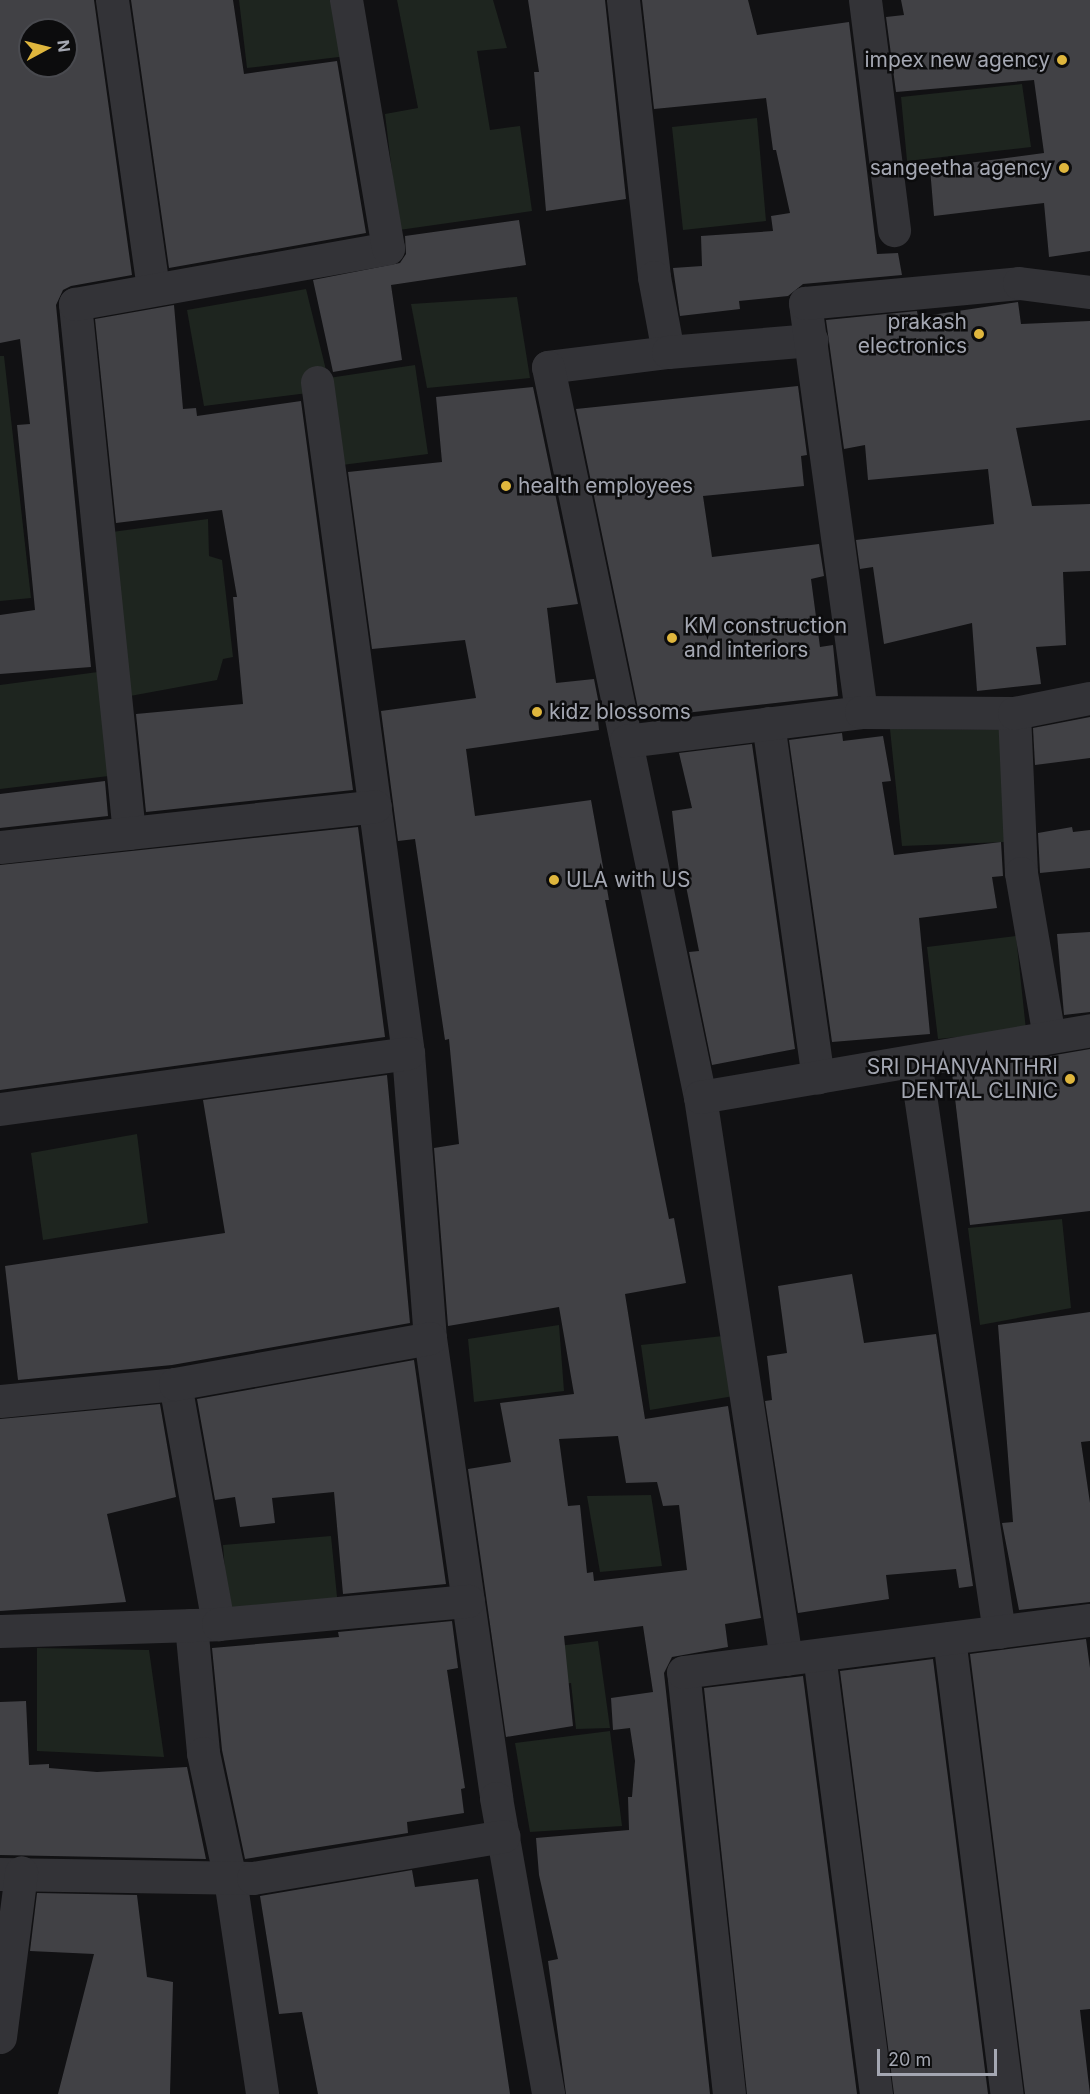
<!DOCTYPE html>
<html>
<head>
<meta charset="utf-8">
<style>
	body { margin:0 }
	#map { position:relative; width:1090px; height:2094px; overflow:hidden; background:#111113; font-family:Inter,sans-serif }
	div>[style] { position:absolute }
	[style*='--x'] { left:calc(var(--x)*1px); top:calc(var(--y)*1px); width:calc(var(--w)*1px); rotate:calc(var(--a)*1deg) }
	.green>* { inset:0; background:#1e251f }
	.building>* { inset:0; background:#414145 }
	.minor>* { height:33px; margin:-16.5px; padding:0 16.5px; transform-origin:16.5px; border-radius:16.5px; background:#333337 }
	.dots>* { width:16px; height:16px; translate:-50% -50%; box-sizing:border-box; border:3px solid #0c0c0d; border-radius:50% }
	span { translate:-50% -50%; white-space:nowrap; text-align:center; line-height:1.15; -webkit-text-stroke:5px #0c0c0d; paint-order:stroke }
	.poi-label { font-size:21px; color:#a4a7b2 }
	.right { translate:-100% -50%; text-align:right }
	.left { translate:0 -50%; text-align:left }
	.north { position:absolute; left:18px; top:18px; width:60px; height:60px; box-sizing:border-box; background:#0c0c0d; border:2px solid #494a4f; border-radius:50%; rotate:83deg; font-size:16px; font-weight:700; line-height:24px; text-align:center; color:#a4a7b2 }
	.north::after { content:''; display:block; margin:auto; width:21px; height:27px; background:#dfb63d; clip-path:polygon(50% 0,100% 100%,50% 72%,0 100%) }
	.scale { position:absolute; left:877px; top:2049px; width:120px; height:27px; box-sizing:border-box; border:3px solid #a4a7b2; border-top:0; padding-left:8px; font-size:18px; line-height:21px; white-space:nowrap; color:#a4a7b2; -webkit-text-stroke:4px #0c0c0d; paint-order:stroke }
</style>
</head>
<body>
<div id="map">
	<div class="green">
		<i style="clip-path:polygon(239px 0,337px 0,347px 56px,247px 68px)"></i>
		<i style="clip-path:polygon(397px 0,493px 0,507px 48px,477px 51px,490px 130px,520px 126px,532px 211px,399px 230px,385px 114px,418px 108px)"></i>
		<i style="clip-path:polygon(1022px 84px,1031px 147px,907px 161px,901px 97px)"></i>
		<i style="clip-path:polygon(757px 118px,766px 221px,683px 230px,672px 127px)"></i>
		<i style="clip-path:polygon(306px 289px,326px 370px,308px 393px,204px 406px,187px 310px)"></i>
		<i style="clip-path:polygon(517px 297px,530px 378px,427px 388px,411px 304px)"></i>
		<i style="clip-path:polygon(0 356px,4px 356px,31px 598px,0 601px)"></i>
		<i style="clip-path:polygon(415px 365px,428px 454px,334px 466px,322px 379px)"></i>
		<i style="clip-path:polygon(208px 519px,209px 556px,222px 560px,233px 657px,223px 659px,217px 680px,130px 696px,112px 532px)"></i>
		<i style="clip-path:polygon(98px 672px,109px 776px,0 789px,0 685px)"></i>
		<i style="clip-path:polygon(890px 729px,1002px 730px,1005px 842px,902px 846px)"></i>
		<i style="clip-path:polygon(1016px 936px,1026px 1030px,938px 1039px,927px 947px)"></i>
		<i style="clip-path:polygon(137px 1134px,148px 1223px,43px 1240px,31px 1153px)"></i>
		<i style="clip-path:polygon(1062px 1219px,1071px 1308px,980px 1325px,968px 1228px)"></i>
		<i style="clip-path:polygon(559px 1325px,564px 1391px,474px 1402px,468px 1339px)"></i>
		<i style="clip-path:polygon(723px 1336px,734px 1396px,650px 1410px,641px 1345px)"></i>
		<i style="clip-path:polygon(651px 1495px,662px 1566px,600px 1572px,587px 1496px)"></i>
		<i style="clip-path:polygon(331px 1536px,338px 1607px,228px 1612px,223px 1545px)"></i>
		<i style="clip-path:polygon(598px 1641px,610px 1728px,576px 1729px,571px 1683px,507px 1690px,504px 1653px)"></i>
		<i style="clip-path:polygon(37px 1648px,149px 1650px,164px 1757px,37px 1751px)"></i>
		<i style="clip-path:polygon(610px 1731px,622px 1826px,530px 1832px,515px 1743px)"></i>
	</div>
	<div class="building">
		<i style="clip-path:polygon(evenodd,0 0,94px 0,132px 275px,71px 286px,63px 290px,56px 305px,91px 667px,0 674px,0 615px,35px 610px,17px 425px,30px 424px,20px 339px,0 343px,0 0,30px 30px,66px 30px,66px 66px,30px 66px,30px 30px)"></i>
		<i style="clip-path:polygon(131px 0,233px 0,244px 74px,337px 61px,366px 233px,169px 268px)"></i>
		<i style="clip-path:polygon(528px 0,605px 0,626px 199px,546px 211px,534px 72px,539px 72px)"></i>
		<i style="clip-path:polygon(642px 0,748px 0,757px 35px,849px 22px,877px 254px,898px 253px,902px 275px,803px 284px,788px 296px,739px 301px,740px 309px,680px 316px,673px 268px,702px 266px,701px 236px,773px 231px,771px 216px,790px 213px,776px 150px,773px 150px,766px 98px,654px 109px)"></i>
		<i style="clip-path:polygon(901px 0,1090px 0,1090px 251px,1049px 257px,1044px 203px,934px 216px,930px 168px,1044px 153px,1034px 80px,896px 92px,886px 17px,904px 15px)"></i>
		<i style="clip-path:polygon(519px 220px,526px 265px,391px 285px,402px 360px,333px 372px,313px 280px,400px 263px,406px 254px,405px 236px)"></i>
		<i style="clip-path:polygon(1018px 302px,1021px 324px,1090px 321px,1090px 420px,1016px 428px,1032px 506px,1090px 504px,1090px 571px,1063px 572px,1066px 645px,1036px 647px,1041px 684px,977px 691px,972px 623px,884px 644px,873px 567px,860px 569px,856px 540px,994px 524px,988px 469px,868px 480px,865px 445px,844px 449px,826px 320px,917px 311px,918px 317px)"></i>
		<i style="clip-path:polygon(174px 305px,183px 409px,196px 408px,197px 416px,301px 401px,353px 790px,146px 812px,136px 714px,243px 704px,233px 597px,237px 597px,222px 510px,116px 523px,95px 319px)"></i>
		<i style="clip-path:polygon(798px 386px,807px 455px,801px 456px,804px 486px,703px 496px,712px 557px,819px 544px,824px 576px,811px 579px,820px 647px,833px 645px,838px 696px,640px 718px,576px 409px)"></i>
		<i style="clip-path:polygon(evenodd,533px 387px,578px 604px,547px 608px,556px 683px,594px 679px,602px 720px,598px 720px,599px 730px,466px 749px,475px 816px,591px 800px,609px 900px,605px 900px,669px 1219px,674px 1218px,686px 1283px,625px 1294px,645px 1419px,728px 1406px,761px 1618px,725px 1624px,728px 1647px,672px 1657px,664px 1673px,710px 2094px,566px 2094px,548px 1961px,558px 1959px,539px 1875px,536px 1838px,629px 1830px,628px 1797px,632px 1797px,635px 1761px,630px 1728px,613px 1730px,611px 1698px,653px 1692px,643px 1626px,564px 1636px,573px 1726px,506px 1737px,468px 1469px,511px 1462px,500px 1403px,574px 1394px,559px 1307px,448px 1326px,434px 1148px,459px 1144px,449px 1039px,445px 1040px,415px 839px,398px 841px,381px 711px,476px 698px,465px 640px,372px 649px,348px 472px,442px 462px,436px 397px,533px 387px,618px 1436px,626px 1483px,657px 1482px,663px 1506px,679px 1505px,687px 1570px,594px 1581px,593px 1572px,587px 1573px,580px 1505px,568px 1506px,559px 1439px,618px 1436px)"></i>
		<i style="clip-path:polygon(1090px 717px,1090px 758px,1035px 765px,1033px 728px)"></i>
		<i style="clip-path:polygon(842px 733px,843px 741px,883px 736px,891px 781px,882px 782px,894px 855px,1001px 842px,1003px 876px,992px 877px,997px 908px,919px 918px,930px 1034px,832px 1042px,789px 740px)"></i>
		<i style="clip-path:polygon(752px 744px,795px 1049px,712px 1065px,689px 952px,699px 951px,685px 881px,680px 882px,672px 811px,692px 808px,679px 753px)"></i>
		<i style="clip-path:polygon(105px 781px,108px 816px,0 828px,0 794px)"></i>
		<i style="clip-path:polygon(358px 827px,385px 1037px,0 1090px,0 865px)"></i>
		<i style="clip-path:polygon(1072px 827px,1073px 832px,1090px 830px,1090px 868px,1040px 873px,1038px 833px)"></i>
		<i style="clip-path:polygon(1090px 932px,1090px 1012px,1064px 1015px,1057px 934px)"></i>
		<i style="clip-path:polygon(1090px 1049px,1090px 1211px,970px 1225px,952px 1073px)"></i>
		<i style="clip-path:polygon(387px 1075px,410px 1323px,172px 1365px,18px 1380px,5px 1266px,225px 1233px,203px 1100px)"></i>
		<i style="clip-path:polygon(852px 1274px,864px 1343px,936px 1334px,973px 1586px,959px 1588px,956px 1569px,886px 1575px,889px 1599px,798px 1613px,765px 1401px,772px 1400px,767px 1356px,787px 1353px,778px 1286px)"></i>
		<i style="clip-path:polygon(1090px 1312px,1090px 1441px,1081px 1442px,1090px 1503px,1090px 1602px,1019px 1610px,1002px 1523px,1013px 1522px,998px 1325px)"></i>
		<i style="clip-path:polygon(414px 1360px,446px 1584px,343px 1594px,334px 1492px,272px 1498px,275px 1523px,240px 1527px,235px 1497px,215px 1500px,197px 1399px)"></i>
		<i style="clip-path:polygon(160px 1404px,176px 1497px,107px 1514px,126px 1602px,0 1611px,0 1419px)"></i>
		<i style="clip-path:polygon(452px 1621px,458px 1668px,447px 1670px,465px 1788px,461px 1789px,464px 1813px,407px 1822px,408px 1833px,245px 1859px,222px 1750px,212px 1648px,339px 1637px,338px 1632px)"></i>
		<i style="clip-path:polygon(1086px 1639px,1090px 1668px,1090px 2009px,1080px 2010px,1090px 2094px,1025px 2094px,970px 1654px)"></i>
		<i style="clip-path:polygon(933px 1659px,988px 2094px,894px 2094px,840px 1671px)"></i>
		<i style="clip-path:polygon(803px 1676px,857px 2094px,747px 2094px,704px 1688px)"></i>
		<i style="clip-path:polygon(26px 1701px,29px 1765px,49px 1764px,49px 1768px,97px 1772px,187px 1767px,206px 1859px,0 1855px,0 1702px)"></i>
		<i style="clip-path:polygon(412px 1870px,415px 1887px,478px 1879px,510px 2094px,318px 2094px,302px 2012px,279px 2014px,260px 1896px)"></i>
		<i style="clip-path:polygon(37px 1893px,137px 1895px,147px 1977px,173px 1982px,170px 2094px,58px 2094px,94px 1954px,30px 1951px)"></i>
	</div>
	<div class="minor">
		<i style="--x:112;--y:0;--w:292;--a:81.9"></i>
		<i style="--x:623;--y:0;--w:279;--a:83.6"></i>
		<i style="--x:654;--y:277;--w:76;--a:79.4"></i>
		<i style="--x:668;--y:352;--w:121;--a:172.9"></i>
		<i style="--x:548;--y:367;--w:746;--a:78.24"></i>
		<i style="--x:865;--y:0;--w:232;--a:82.8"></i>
		<i style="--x:668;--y:352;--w:144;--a:-4.8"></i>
		<i style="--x:317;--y:382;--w:677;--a:82.28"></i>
		<i style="--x:408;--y:1053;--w:286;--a:85.6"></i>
		<i style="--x:430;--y:1338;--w:465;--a:81.8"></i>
		<i style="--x:496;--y:1798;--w:301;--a:80"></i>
		<i style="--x:861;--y:712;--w:413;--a:-97.8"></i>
		<i style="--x:805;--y:303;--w:215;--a:-5.3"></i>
		<i style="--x:1019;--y:283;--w:72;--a:7.2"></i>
		<i style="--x:1014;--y:713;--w:160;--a:87.5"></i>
		<i style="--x:1021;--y:873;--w:166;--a:80.3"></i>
		<i style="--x:768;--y:723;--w:358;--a:82"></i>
		<i style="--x:626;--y:741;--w:237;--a:-7"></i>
		<i style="--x:861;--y:712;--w:153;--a:0.4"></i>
		<i style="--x:1014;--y:713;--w:77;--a:-11.2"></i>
		<i style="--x:129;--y:833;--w:532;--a:-95.83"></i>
		<i style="--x:75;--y:304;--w:318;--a:-10.1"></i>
		<i style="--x:388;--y:248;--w:252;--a:-99.6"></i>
		<i style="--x:0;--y:847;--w:377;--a:-6.2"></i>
		<i style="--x:915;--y:1061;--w:577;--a:81.63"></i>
		<i style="--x:0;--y:1109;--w:412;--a:-7.8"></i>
		<i style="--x:175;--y:1384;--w:244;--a:79.8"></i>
		<i style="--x:0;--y:1401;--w:176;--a:-5.5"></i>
		<i style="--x:175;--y:1384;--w:259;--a:-10.2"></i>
		<i style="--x:191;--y:1625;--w:129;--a:84.6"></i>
		<i style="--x:203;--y:1753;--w:129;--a:77.9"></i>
		<i style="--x:230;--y:1879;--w:217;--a:81.5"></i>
		<i style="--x:0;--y:1631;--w:218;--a:-1.8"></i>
		<i style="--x:218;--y:1624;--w:251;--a:-5.3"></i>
		<i style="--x:949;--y:1638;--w:460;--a:82.8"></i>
		<i style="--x:819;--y:1655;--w:443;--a:82.6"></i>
		<i style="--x:786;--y:1659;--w:569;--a:-98.7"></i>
		<i style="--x:700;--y:1097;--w:396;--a:-9.7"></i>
		<i style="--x:0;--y:1874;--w:253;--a:0.9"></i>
		<i style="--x:253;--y:1878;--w:254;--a:-9.5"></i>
		<i style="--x:0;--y:2037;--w:166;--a:-82.7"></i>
		<i style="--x:729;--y:2094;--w:424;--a:-96.2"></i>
		<i style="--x:683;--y:1672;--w:410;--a:-7.3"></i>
	</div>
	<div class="dots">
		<i style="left:1062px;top:60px;background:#dfb63d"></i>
		<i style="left:1064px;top:168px;background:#dfb63d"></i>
		<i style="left:979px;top:334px;background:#dfb63d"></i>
		<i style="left:506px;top:486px;background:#dfb63d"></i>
		<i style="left:672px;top:638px;background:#dfb63d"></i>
		<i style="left:537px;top:712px;background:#dfb63d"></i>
		<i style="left:554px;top:880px;background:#dfb63d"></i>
		<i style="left:1070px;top:1079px;background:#dfb63d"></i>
	</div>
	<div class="poi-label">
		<span class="right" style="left:1050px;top:60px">impex new agency</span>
		<span class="right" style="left:1052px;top:168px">sangeetha agency</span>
		<span class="right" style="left:967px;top:334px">prakash<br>electronics</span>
		<span class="left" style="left:518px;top:486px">health employees</span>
		<span class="left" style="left:684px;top:638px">KM construction<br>and interiors</span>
		<span class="left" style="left:549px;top:712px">kidz blossoms</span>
		<span class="left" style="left:566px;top:880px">ULA with US</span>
		<span class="right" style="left:1058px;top:1079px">SRI DHANVANTHRI<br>DENTAL CLINIC</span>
	</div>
	<div class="north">N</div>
	<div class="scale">20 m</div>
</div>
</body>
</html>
